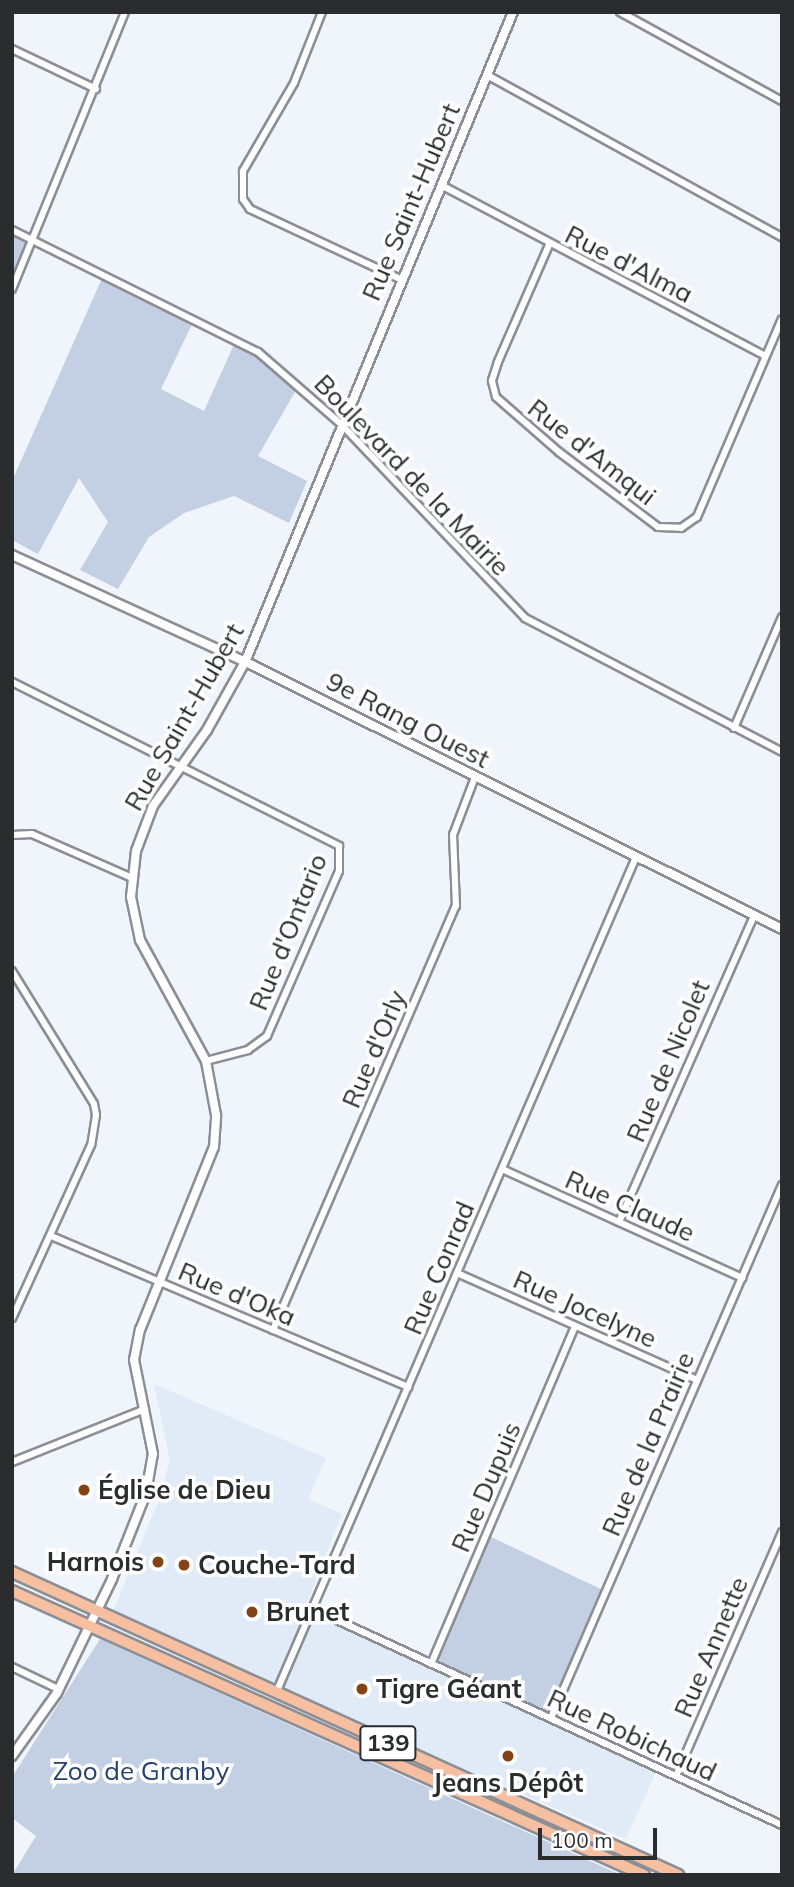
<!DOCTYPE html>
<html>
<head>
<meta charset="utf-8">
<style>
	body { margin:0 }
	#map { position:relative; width:794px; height:1887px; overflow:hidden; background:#f0f4fb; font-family:Mulish,sans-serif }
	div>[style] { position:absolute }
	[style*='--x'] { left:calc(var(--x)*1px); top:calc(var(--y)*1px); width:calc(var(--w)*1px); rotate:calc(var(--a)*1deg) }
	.built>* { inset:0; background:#e1eaf7 }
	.green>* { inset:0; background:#c3cfe3 }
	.roads { filter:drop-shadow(2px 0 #8b8f95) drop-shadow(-2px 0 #8b8f95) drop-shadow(0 2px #8b8f95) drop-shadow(0 -2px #8b8f95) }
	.minor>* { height:6px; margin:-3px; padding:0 3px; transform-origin:3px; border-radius:3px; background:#fff }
	.tertiary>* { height:8px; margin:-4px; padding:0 4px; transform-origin:4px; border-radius:4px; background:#fff }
	.trunk>* { height:10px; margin:-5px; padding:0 5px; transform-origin:5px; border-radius:5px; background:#f6bfa2 }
	.dots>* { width:19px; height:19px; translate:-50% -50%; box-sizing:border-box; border:4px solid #fff; border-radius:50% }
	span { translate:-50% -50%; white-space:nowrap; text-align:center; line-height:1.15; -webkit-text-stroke:7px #fff; paint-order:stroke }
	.shield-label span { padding:2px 5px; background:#fff; border:2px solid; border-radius:5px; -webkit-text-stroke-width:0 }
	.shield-label { font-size:24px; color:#2a2c2e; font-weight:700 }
	.street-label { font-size:26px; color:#2a2c2e }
	.poi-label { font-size:26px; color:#2a2c2e; font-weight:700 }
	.left { translate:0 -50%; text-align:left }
	.right { translate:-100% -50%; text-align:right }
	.park-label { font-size:26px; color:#27416b }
	.frame { position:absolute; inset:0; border:14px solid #2a2c2e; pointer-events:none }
	.scale { position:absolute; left:538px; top:1828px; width:119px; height:32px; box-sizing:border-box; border:4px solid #2a2c2e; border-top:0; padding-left:9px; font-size:21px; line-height:24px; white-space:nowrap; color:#2a2c2e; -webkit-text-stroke:5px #fff; paint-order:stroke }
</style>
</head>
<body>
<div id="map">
	<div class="built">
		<i style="clip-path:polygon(154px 1384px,326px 1458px,308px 1499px,342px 1514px,305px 1608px,656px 1772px,626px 1839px,111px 1616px,158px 1502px,170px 1460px)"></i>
	</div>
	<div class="green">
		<i style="clip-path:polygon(12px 230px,35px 241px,12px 289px)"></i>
		<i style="clip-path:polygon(103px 276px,194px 320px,161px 389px,204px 411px,236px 340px,299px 385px,258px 456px,307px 481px,289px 523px,234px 496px,184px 513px,149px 537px,118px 589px,80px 570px,108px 522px,79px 478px,38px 554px,12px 540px,12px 481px)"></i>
		<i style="clip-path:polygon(487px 1535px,609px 1593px,556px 1718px,433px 1659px)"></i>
		<i style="clip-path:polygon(100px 1639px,621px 1875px,12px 1875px,36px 1836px,12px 1818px,12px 1777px)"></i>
	</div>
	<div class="roads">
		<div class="minor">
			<i style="--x:322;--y:12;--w:76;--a:111.5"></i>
			<i style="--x:294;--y:83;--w:102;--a:120.1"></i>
			<i style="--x:243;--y:171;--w:28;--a:90"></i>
			<i style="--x:243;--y:199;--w:12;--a:55"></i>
			<i style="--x:250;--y:209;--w:168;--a:25"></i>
			<i style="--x:620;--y:12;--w:185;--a:28.8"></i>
			<i style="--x:12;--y:49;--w:93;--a:25.5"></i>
			<i style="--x:487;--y:75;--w:337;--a:28.8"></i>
			<i style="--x:441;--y:185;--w:366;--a:27.8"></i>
			<i style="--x:12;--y:230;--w:275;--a:26.4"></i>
			<i style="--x:258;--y:352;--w:111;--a:41"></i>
			<i style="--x:342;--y:425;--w:266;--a:46.5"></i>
			<i style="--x:525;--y:618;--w:290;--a:27.5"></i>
			<i style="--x:549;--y:245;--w:128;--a:113.6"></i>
			<i style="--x:498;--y:362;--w:20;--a:108"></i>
			<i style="--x:492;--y:381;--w:16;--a:76"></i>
			<i style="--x:496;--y:397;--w:84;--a:41.1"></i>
			<i style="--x:559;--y:452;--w:124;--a:37.1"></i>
			<i style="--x:658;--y:527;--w:23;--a:2"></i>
			<i style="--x:681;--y:528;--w:19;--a:-35"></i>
			<i style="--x:697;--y:517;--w:215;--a:-66.8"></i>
			<i style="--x:12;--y:289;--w:299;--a:-67.8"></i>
			<i style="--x:12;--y:682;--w:366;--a:26.6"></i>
			<i style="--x:339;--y:846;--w:25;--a:90"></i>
			<i style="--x:339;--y:871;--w:180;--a:113.6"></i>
			<i style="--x:267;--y:1036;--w:24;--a:144"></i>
			<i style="--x:248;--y:1050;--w:43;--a:165.3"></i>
			<i style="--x:734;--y:728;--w:121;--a:-66.6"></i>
			<i style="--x:12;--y:835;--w:20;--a:-3"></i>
			<i style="--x:32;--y:834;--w:107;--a:23.7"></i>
			<i style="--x:12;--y:971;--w:156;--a:58.3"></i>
			<i style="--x:94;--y:1104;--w:11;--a:80"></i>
			<i style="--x:96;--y:1115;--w:30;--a:99"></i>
			<i style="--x:91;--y:1145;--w:190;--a:114.5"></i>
			<i style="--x:502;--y:1169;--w:264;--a:24.4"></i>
			<i style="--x:619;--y:1222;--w:334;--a:-66.2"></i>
			<i style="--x:51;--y:1236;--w:388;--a:22.9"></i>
			<i style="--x:457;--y:1273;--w:263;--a:24"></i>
			<i style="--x:273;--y:1330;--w:462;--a:-66.7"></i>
			<i style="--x:456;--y:906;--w:71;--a:-92.4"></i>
			<i style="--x:453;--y:835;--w:62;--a:-69.2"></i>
			<i style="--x:12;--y:1462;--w:143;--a:-21.7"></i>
			<i style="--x:313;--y:1609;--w:516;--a:24.73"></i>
			<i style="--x:431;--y:1664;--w:367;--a:-66.9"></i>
			<i style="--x:12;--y:1667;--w:51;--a:25.6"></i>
			<i style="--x:276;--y:1693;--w:910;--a:-66.7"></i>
			<i style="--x:551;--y:1718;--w:581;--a:-66.57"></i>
			<i style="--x:676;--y:1776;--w:266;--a:-66.5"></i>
		</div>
		<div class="tertiary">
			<i style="--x:12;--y:555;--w:264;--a:24.6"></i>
			<i style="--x:252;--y:665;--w:592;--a:26.48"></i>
			<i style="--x:12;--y:1756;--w:77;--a:-54.5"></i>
			<i style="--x:57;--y:1693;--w:127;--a:-64.2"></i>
			<i style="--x:112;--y:1579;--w:92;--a:-68.4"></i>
			<i style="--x:146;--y:1493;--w:40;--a:-80"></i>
			<i style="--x:153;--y:1454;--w:96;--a:-101.4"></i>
			<i style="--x:134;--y:1360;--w:31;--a:-79"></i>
			<i style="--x:140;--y:1330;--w:197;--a:-68"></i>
			<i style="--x:214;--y:1147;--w:32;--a:-86"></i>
			<i style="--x:216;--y:1115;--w:55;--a:-100.5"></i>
			<i style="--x:206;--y:1061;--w:138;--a:-118.6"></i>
			<i style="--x:140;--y:940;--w:44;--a:-101.8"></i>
			<i style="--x:131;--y:897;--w:46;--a:-83.8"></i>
			<i style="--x:136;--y:851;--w:48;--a:-69.3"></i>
			<i style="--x:153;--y:806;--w:93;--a:-54.6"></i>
			<i style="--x:207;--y:730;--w:78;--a:-60.8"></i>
			<i style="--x:245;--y:662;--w:703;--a:-67.59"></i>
		</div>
		<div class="trunk">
			<i style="--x:12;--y:1572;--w:732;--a:24.46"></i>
			<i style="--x:12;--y:1591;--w:693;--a:24.2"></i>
		</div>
	</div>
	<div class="dots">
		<i style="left:84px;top:1490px;background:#854215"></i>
		<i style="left:158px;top:1562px;background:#854215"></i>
		<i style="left:184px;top:1565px;background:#854215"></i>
		<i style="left:252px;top:1612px;background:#854215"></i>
		<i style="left:362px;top:1689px;background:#854215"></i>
		<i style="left:508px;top:1756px;background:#854215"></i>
	</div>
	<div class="shield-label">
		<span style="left:388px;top:1743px">139</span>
	</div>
	<div class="street-label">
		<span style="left:411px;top:202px;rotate:-67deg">Rue Saint-Hubert</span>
		<span style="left:629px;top:264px;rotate:27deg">Rue d'Alma</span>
		<span style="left:592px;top:452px;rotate:38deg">Rue d'Amqui</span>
		<span style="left:412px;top:475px;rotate:46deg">Boulevard de la Mairie</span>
		<span style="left:184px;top:717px;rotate:-60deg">Rue Saint-Hubert</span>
		<span style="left:408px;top:720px;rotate:27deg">9e Rang Ouest</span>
		<span style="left:288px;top:932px;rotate:-68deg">Rue d'Ontario</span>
		<span style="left:374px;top:1049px;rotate:-67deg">Rue d'Orly</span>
		<span style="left:668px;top:1061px;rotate:-67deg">Rue de Nicolet</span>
		<span style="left:630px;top:1206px;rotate:24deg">Rue Claude</span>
		<span style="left:439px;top:1268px;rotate:-67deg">Rue Conrad</span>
		<span style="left:237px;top:1294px;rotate:23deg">Rue d'Oka</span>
		<span style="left:585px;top:1309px;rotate:24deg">Rue Jocelyne</span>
		<span style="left:648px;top:1444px;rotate:-67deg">Rue de la Prairie</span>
		<span style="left:486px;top:1487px;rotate:-67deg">Rue Dupuis</span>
		<span style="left:711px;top:1647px;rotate:-67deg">Rue Annette</span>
		<span style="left:632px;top:1735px;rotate:25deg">Rue Robichaud</span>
	</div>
	<div class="poi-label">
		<span class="left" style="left:98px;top:1490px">Église de Dieu</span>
		<span class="right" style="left:144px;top:1562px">Harnois</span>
		<span class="left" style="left:198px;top:1565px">Couche-Tard</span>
		<span class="left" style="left:266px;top:1612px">Brunet</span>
		<span class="left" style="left:376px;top:1689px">Tigre Géant</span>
		<span style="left:508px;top:1783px">Jeans Dépôt</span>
	</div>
	<div class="park-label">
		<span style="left:141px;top:1771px">Zoo de Granby</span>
	</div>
	<div class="frame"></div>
	<div class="scale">100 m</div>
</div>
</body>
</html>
